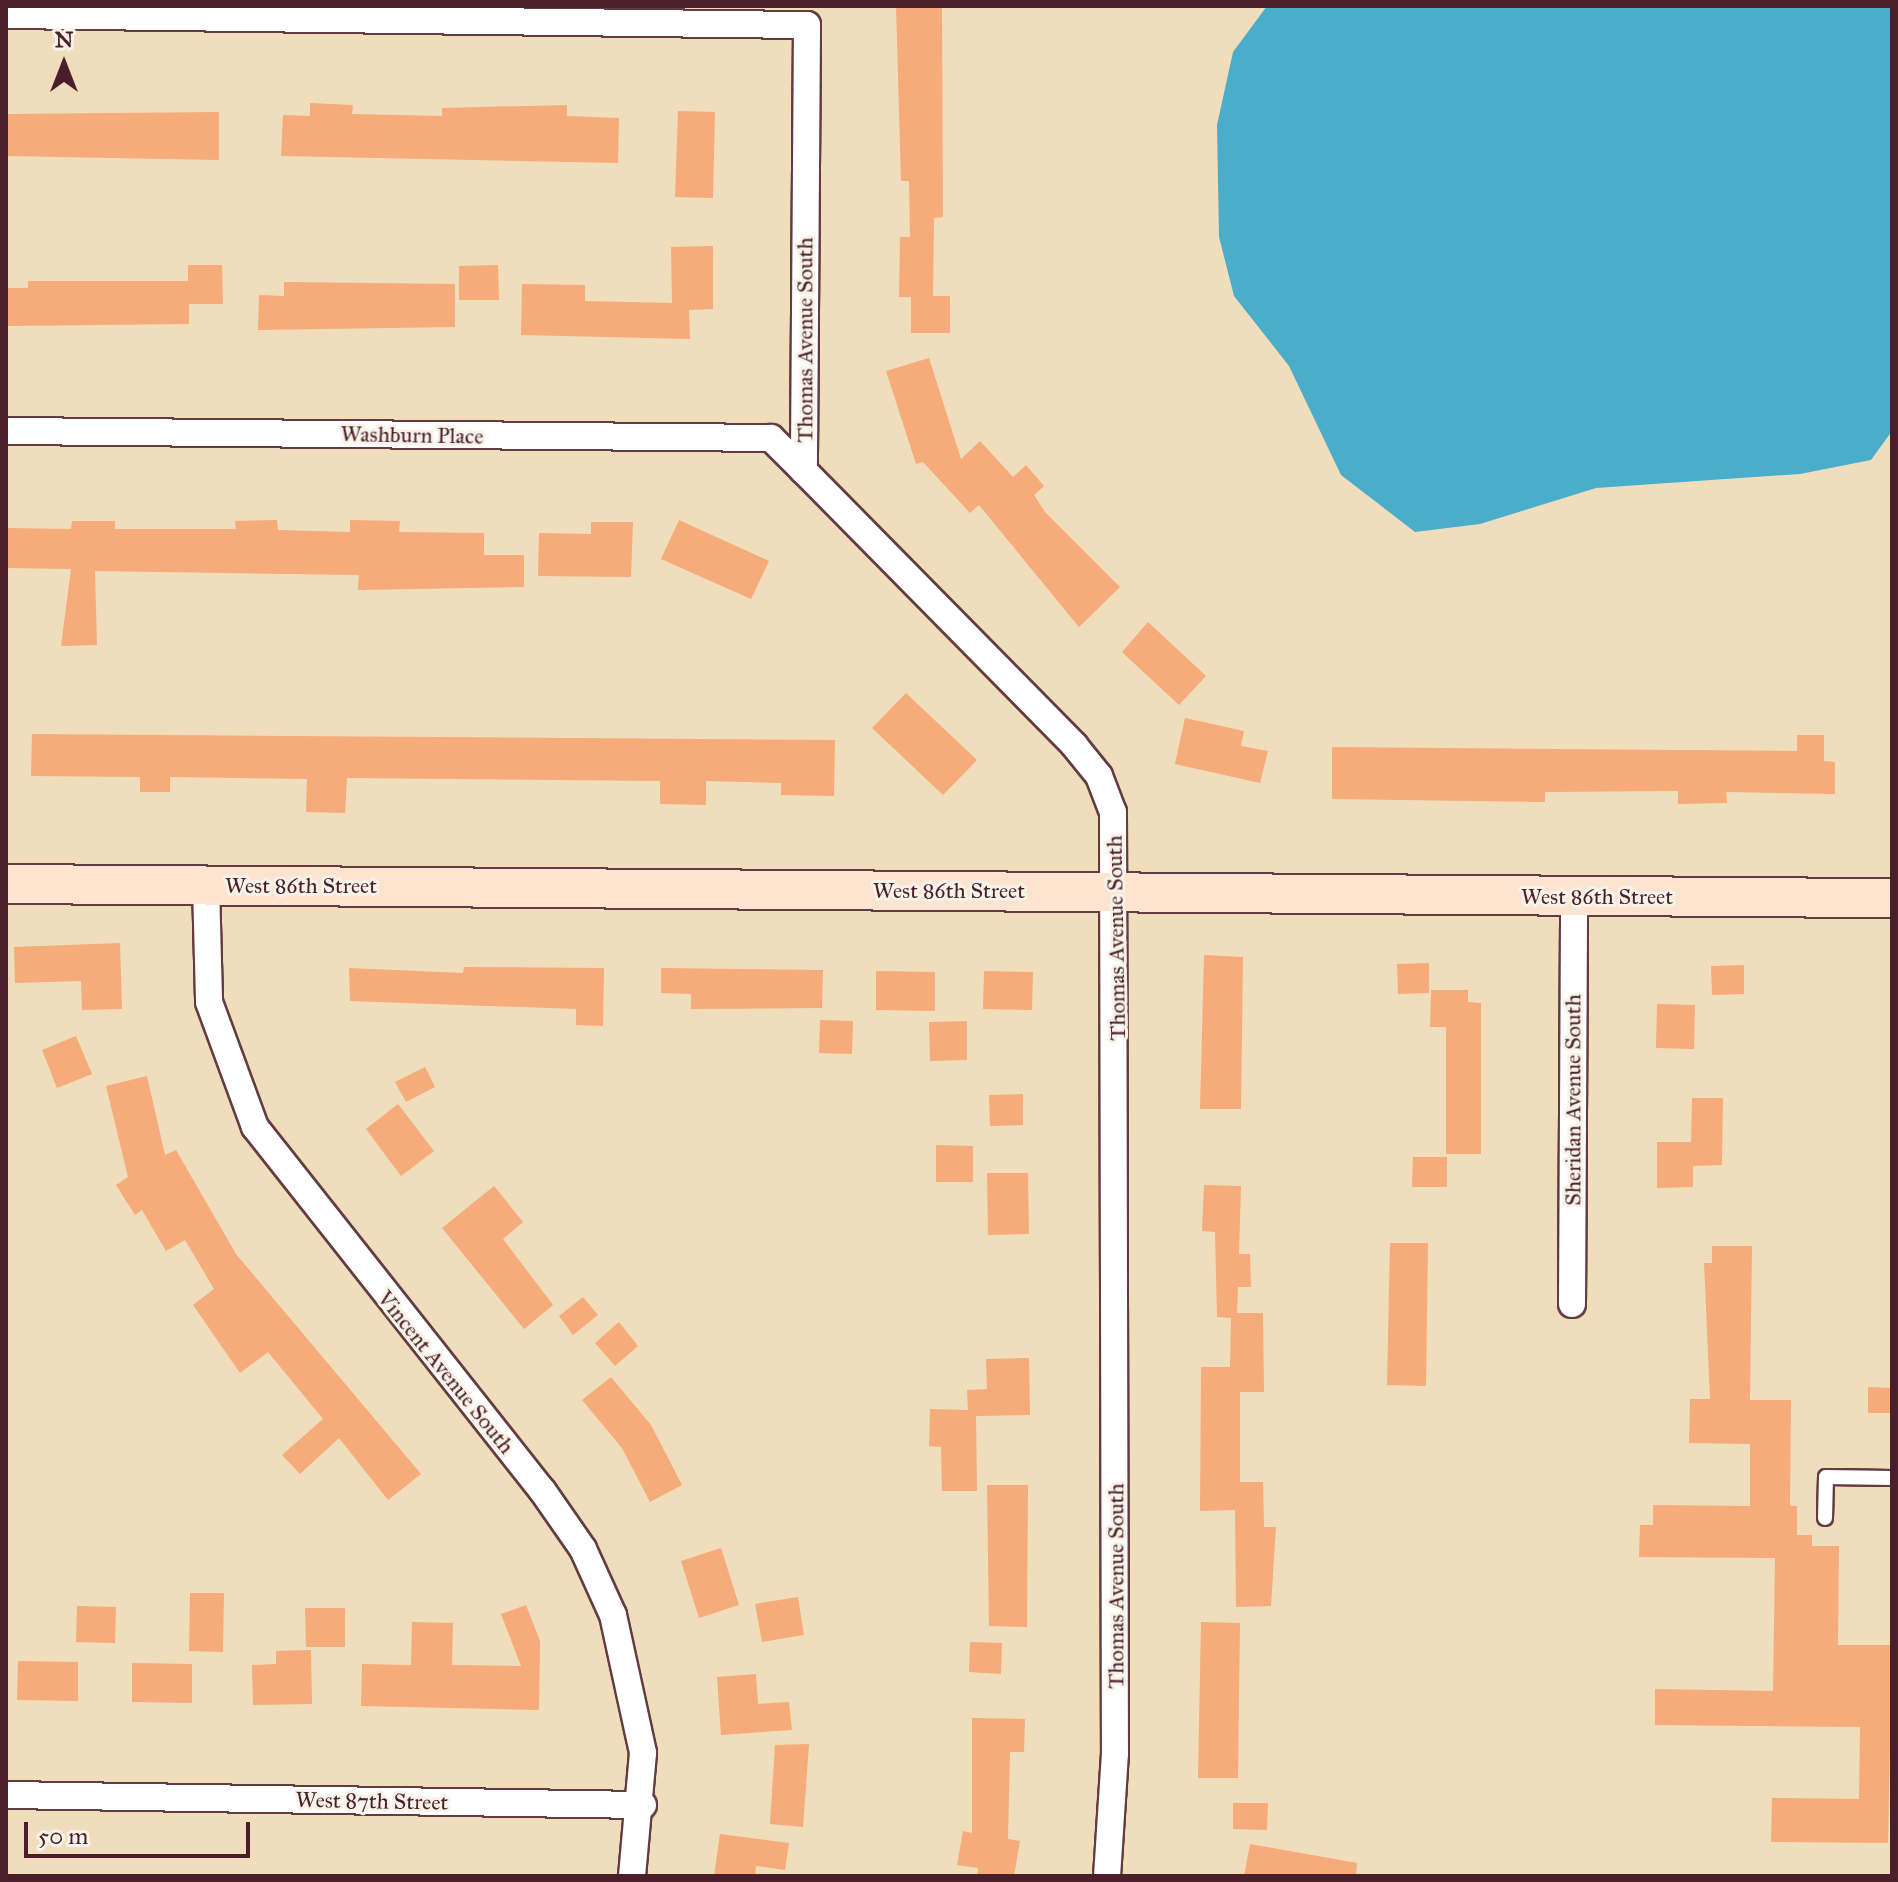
<!DOCTYPE html>
<html>
<head>
<meta charset="utf-8">
<style>
	body { margin:0 }
	#map { position:relative; width:1898px; height:1882px; overflow:hidden; background:#f0ddbc; font-family:"IM FELL Great Primer",serif }
	div>[style] { position:absolute }
	[style*='--x'] { left:calc(var(--x)*1px); top:calc(var(--y)*1px); width:calc(var(--w)*1px); rotate:calc(var(--a)*1deg) }
	.water>* { inset:0; background:#4aaeca }
	.building>* { inset:0; background:#f5ab7a }
	.roads { filter:drop-shadow(2px 0 #633c41) drop-shadow(-2px 0 #633c41) drop-shadow(0 2px #633c41) drop-shadow(0 -2px #633c41) }
	.lane>* { height:14px; margin:-7px; padding:0 7px; transform-origin:7px; border-radius:7px; background:#fff }
	.street>* { height:26px; margin:-13px; padding:0 13px; transform-origin:13px; border-radius:13px; background:#fff }
	.secondary>* { height:38px; margin:-19px; padding:0 19px; transform-origin:19px; border-radius:19px; background:#fde4d0 }
	span { translate:-50% -50%; white-space:nowrap; text-align:center; line-height:1.15; -webkit-text-stroke:6px #f7f3e8; paint-order:stroke }
	.street-label { font-size:22px; color:#4a1f2b }
	.frame { position:absolute; inset:0; border:8px solid #4a1f2b; pointer-events:none }
	.north { position:absolute; left:24px; top:24px; width:80px; height:80px; -webkit-text-stroke:6px #f7f3e8; paint-order:stroke; rotate:0deg; font-size:22px; font-weight:700; line-height:32px; text-align:center; color:#4a1f2b }
	.north::after { content:''; display:block; margin:auto; width:28px; height:36px; background:#4a1f2b; clip-path:polygon(50% 0,100% 100%,50% 72%,0 100%) }
	.scale { position:absolute; left:24px; top:1822px; width:226px; height:36px; box-sizing:border-box; border:4px solid #4a1f2b; border-top:0; padding-left:10px; font-size:24px; line-height:28px; white-space:nowrap; color:#4a1f2b; -webkit-text-stroke:6px #f7f3e8; paint-order:stroke }
</style>
</head>
<body>
<div id="map">
	<div class="water">
		<i style="clip-path:polygon(1267px 6px,1892px 6px,1892px 431px,1871px 460px,1800px 474px,1596px 488px,1480px 524px,1415px 532px,1341px 475px,1289px 366px,1234px 296px,1219px 237px,1217px 125px,1233px 52px)"></i>
	</div>
	<div class="building">
		<i style="clip-path:polygon(896px 6px,942px 6px,943px 217px,934px 218px,933px 296px,950px 296px,950px 333px,911px 333px,911px 297px,899px 297px,900px 237px,910px 237px,909px 181px,901px 181px)"></i>
		<i style="clip-path:polygon(310px 103px,353px 105px,352px 114px,442px 116px,442px 108px,567px 105px,567px 116px,619px 118px,618px 163px,281px 156px,283px 115px,310px 116px)"></i>
		<i style="clip-path:polygon(678px 111px,715px 112px,713px 198px,675px 197px)"></i>
		<i style="clip-path:polygon(219px 112px,219px 160px,6px 156px,6px 114px)"></i>
		<i style="clip-path:polygon(713px 246px,713px 309px,689px 310px,690px 339px,521px 335px,522px 284px,585px 285px,585px 301px,672px 303px,671px 247px)"></i>
		<i style="clip-path:polygon(188px 265px,222px 265px,223px 304px,189px 304px,189px 324px,6px 326px,6px 288px,28px 288px,28px 281px,188px 281px)"></i>
		<i style="clip-path:polygon(498px 265px,499px 300px,459px 300px,459px 266px)"></i>
		<i style="clip-path:polygon(284px 282px,455px 284px,455px 327px,258px 330px,259px 295px,284px 296px)"></i>
		<i style="clip-path:polygon(929px 358px,961px 459px,980px 441px,1013px 477px,1026px 465px,1044px 486px,1034px 495px,1045px 512px,1120px 587px,1079px 627px,979px 505px,970px 513px,923px 462px,916px 464px,886px 371px)"></i>
		<i style="clip-path:polygon(277px 520px,278px 530px,350px 532px,350px 520px,400px 521px,399px 532px,484px 533px,484px 555px,524px 555px,524px 587px,358px 590px,359px 575px,95px 571px,97px 645px,61px 646px,71px 569px,6px 568px,6px 528px,71px 529px,72px 521px,115px 521px,115px 529px,236px 529px,235px 521px)"></i>
		<i style="clip-path:polygon(679px 520px,769px 561px,751px 599px,661px 559px)"></i>
		<i style="clip-path:polygon(591px 522px,633px 522px,631px 577px,538px 576px,539px 533px,591px 534px)"></i>
		<i style="clip-path:polygon(1148px 622px,1206px 676px,1179px 705px,1122px 652px)"></i>
		<i style="clip-path:polygon(906px 693px,977px 760px,943px 795px,872px 728px)"></i>
		<i style="clip-path:polygon(1185px 718px,1244px 731px,1241px 746px,1268px 751px,1260px 783px,1175px 764px)"></i>
		<i style="clip-path:polygon(32px 734px,835px 740px,834px 796px,781px 795px,781px 783px,706px 781px,706px 805px,660px 804px,660px 781px,347px 778px,345px 813px,306px 812px,307px 779px,170px 777px,170px 792px,140px 792px,140px 777px,31px 776px)"></i>
		<i style="clip-path:polygon(1797px 735px,1824px 735px,1824px 761px,1835px 762px,1835px 794px,1726px 792px,1727px 803px,1678px 804px,1678px 791px,1545px 792px,1545px 802px,1332px 799px,1332px 747px,1797px 751px)"></i>
		<i style="clip-path:polygon(120px 943px,122px 1009px,82px 1010px,81px 981px,15px 983px,14px 947px)"></i>
		<i style="clip-path:polygon(1204px 955px,1243px 957px,1241px 1109px,1200px 1109px)"></i>
		<i style="clip-path:polygon(1429px 963px,1429px 993px,1398px 994px,1397px 964px)"></i>
		<i style="clip-path:polygon(1744px 965px,1744px 994px,1712px 995px,1711px 966px)"></i>
		<i style="clip-path:polygon(464px 967px,604px 968px,603px 1026px,576px 1025px,576px 1009px,350px 1001px,349px 968px,463px 973px)"></i>
		<i style="clip-path:polygon(661px 968px,823px 970px,822px 1008px,691px 1009px,691px 994px,661px 993px)"></i>
		<i style="clip-path:polygon(876px 971px,935px 972px,935px 1011px,876px 1010px)"></i>
		<i style="clip-path:polygon(984px 971px,1033px 972px,1032px 1010px,983px 1009px)"></i>
		<i style="clip-path:polygon(1431px 990px,1468px 990px,1468px 1002px,1481px 1003px,1481px 1154px,1446px 1154px,1446px 1027px,1430px 1027px)"></i>
		<i style="clip-path:polygon(1657px 1004px,1695px 1005px,1694px 1049px,1656px 1048px)"></i>
		<i style="clip-path:polygon(820px 1020px,853px 1021px,852px 1054px,819px 1053px)"></i>
		<i style="clip-path:polygon(967px 1021px,967px 1060px,930px 1061px,929px 1022px)"></i>
		<i style="clip-path:polygon(76px 1036px,92px 1074px,57px 1088px,42px 1050px)"></i>
		<i style="clip-path:polygon(425px 1067px,435px 1087px,406px 1102px,395px 1082px)"></i>
		<i style="clip-path:polygon(147px 1076px,165px 1155px,176px 1150px,236px 1254px,421px 1474px,388px 1500px,339px 1438px,300px 1474px,282px 1455px,323px 1419px,268px 1352px,240px 1373px,193px 1305px,214px 1289px,185px 1240px,166px 1251px,142px 1210px,135px 1215px,116px 1185px,128px 1177px,106px 1086px)"></i>
		<i style="clip-path:polygon(1023px 1094px,1023px 1125px,990px 1126px,989px 1095px)"></i>
		<i style="clip-path:polygon(1692px 1098px,1723px 1098px,1722px 1165px,1693px 1166px,1693px 1187px,1657px 1188px,1657px 1142px,1691px 1142px)"></i>
		<i style="clip-path:polygon(398px 1104px,434px 1151px,401px 1176px,366px 1129px)"></i>
		<i style="clip-path:polygon(936px 1145px,973px 1146px,973px 1182px,936px 1182px)"></i>
		<i style="clip-path:polygon(1413px 1157px,1447px 1157px,1447px 1187px,1412px 1187px)"></i>
		<i style="clip-path:polygon(987px 1173px,1028px 1173px,1029px 1234px,988px 1235px)"></i>
		<i style="clip-path:polygon(1204px 1185px,1241px 1186px,1239px 1254px,1250px 1254px,1251px 1287px,1238px 1287px,1237px 1313px,1263px 1313px,1264px 1392px,1240px 1392px,1240px 1482px,1263px 1482px,1264px 1527px,1276px 1527px,1271px 1606px,1236px 1607px,1235px 1510px,1200px 1511px,1201px 1367px,1230px 1367px,1231px 1318px,1217px 1317px,1215px 1232px,1202px 1231px)"></i>
		<i style="clip-path:polygon(494px 1186px,523px 1222px,503px 1239px,553px 1305px,524px 1329px,442px 1228px)"></i>
		<i style="clip-path:polygon(1390px 1243px,1428px 1243px,1426px 1386px,1387px 1385px)"></i>
		<i style="clip-path:polygon(1712px 1246px,1752px 1246px,1750px 1400px,1791px 1400px,1790px 1506px,1797px 1506px,1797px 1535px,1812px 1535px,1812px 1546px,1839px 1546px,1838px 1645px,1892px 1645px,1888px 1843px,1771px 1842px,1772px 1798px,1859px 1799px,1860px 1727px,1655px 1725px,1655px 1689px,1773px 1691px,1775px 1558px,1639px 1557px,1640px 1525px,1653px 1525px,1653px 1505px,1750px 1506px,1750px 1444px,1689px 1443px,1690px 1399px,1710px 1399px,1704px 1263px,1712px 1263px)"></i>
		<i style="clip-path:polygon(583px 1297px,598px 1315px,573px 1335px,559px 1316px)"></i>
		<i style="clip-path:polygon(619px 1322px,638px 1346px,615px 1366px,595px 1343px)"></i>
		<i style="clip-path:polygon(1029px 1358px,1030px 1415px,976px 1416px,977px 1491px,942px 1491px,941px 1447px,929px 1446px,930px 1409px,968px 1410px,967px 1390px,987px 1389px,986px 1359px)"></i>
		<i style="clip-path:polygon(611px 1377px,651px 1425px,682px 1485px,650px 1502px,622px 1448px,582px 1400px)"></i>
		<i style="clip-path:polygon(1868px 1387px,1892px 1388px,1892px 1413px,1868px 1413px)"></i>
		<i style="clip-path:polygon(987px 1485px,1028px 1485px,1027px 1627px,989px 1626px)"></i>
		<i style="clip-path:polygon(721px 1548px,739px 1605px,699px 1618px,681px 1561px)"></i>
		<i style="clip-path:polygon(190px 1593px,224px 1593px,223px 1652px,189px 1651px)"></i>
		<i style="clip-path:polygon(798px 1597px,804px 1635px,762px 1642px,755px 1604px)"></i>
		<i style="clip-path:polygon(526px 1605px,540px 1641px,539px 1710px,361px 1706px,362px 1664px,411px 1665px,412px 1622px,453px 1623px,452px 1665px,521px 1666px,501px 1614px)"></i>
		<i style="clip-path:polygon(77px 1606px,116px 1607px,115px 1643px,76px 1642px)"></i>
		<i style="clip-path:polygon(305px 1608px,345px 1608px,345px 1647px,306px 1647px)"></i>
		<i style="clip-path:polygon(1201px 1622px,1240px 1623px,1238px 1778px,1198px 1778px)"></i>
		<i style="clip-path:polygon(970px 1642px,1002px 1643px,1001px 1674px,969px 1672px)"></i>
		<i style="clip-path:polygon(311px 1650px,312px 1704px,253px 1705px,252px 1665px,276px 1664px,276px 1651px)"></i>
		<i style="clip-path:polygon(18px 1661px,78px 1662px,78px 1701px,17px 1700px)"></i>
		<i style="clip-path:polygon(132px 1663px,192px 1664px,192px 1703px,132px 1702px)"></i>
		<i style="clip-path:polygon(756px 1674px,758px 1704px,789px 1702px,792px 1730px,721px 1735px,717px 1677px)"></i>
		<i style="clip-path:polygon(972px 1718px,1025px 1719px,1024px 1752px,1010px 1752px,1008px 1839px,1020px 1841px,1014px 1876px,977px 1876px,978px 1868px,957px 1865px,963px 1831px,972px 1833px)"></i>
		<i style="clip-path:polygon(809px 1744px,803px 1827px,770px 1824px,775px 1745px)"></i>
		<i style="clip-path:polygon(1233px 1803px,1268px 1803px,1267px 1830px,1233px 1829px)"></i>
		<i style="clip-path:polygon(720px 1834px,789px 1843px,785px 1870px,756px 1866px,755px 1876px,714px 1876px)"></i>
		<i style="clip-path:polygon(1250px 1844px,1357px 1863px,1356px 1876px,1244px 1876px)"></i>
	</div>
	<div class="roads">
		<div class="lane">
			<i style="--x:1825;--y:1518;--w:41;--a:-88.6"></i>
			<i style="--x:1826;--y:1477;--w:66;--a:0.9"></i>
		</div>
		<div class="street">
			<i style="--x:6;--y:15;--w:801;--a:0.72"></i>
			<i style="--x:807;--y:25;--w:446;--a:90.4"></i>
			<i style="--x:804;--y:471;--w:385;--a:45.4"></i>
			<i style="--x:1074;--y:745;--w:40;--a:51"></i>
			<i style="--x:1099;--y:776;--w:39;--a:69"></i>
			<i style="--x:1113;--y:812;--w:941;--a:89.88"></i>
			<i style="--x:1115;--y:1753;--w:123;--a:93.7"></i>
			<i style="--x:6;--y:431;--w:765;--a:0.52"></i>
			<i style="--x:771;--y:438;--w:47;--a:45"></i>
			<i style="--x:206;--y:885;--w:117;--a:88.5"></i>
			<i style="--x:209;--y:1002;--w:133;--a:69.8"></i>
			<i style="--x:255;--y:1127;--w:463;--a:51.7"></i>
			<i style="--x:542;--y:1490;--w:72;--a:55.2"></i>
			<i style="--x:583;--y:1549;--w:72;--a:65.6"></i>
			<i style="--x:613;--y:1615;--w:141;--a:77.7"></i>
			<i style="--x:643;--y:1753;--w:123;--a:95.1"></i>
			<i style="--x:1572;--y:1304;--w:407;--a:-89.7"></i>
			<i style="--x:6;--y:1795;--w:637;--a:0.9"></i>
		</div>
		<div class="secondary">
			<i style="--x:6;--y:884;--w:1886;--a:0.43"></i>
		</div>
	</div>
	<div class="street-label">
		<span style="left:805px;top:340px;rotate:-90deg">Thomas Avenue South</span>
		<span style="left:412px;top:435px;rotate:1deg">Washburn Place</span>
		<span style="left:301px;top:886px">West 86th Street</span>
		<span style="left:949px;top:891px">West 86th Street</span>
		<span style="left:1597px;top:897px">West 86th Street</span>
		<span style="left:1116px;top:938px;rotate:-91deg">Thomas Avenue South</span>
		<span style="left:1573px;top:1100px;rotate:-90deg">Sheridan Avenue South</span>
		<span style="left:446px;top:1372px;rotate:51deg">Vincent Avenue South</span>
		<span style="left:1116px;top:1586px;rotate:-90deg">Thomas Avenue South</span>
		<span style="left:372px;top:1801px;rotate:1deg">West 87th Street</span>
	</div>
	<div class="frame"></div>
	<div class="north">N</div>
	<div class="scale">50 m</div>
</div>
</body>
</html>
